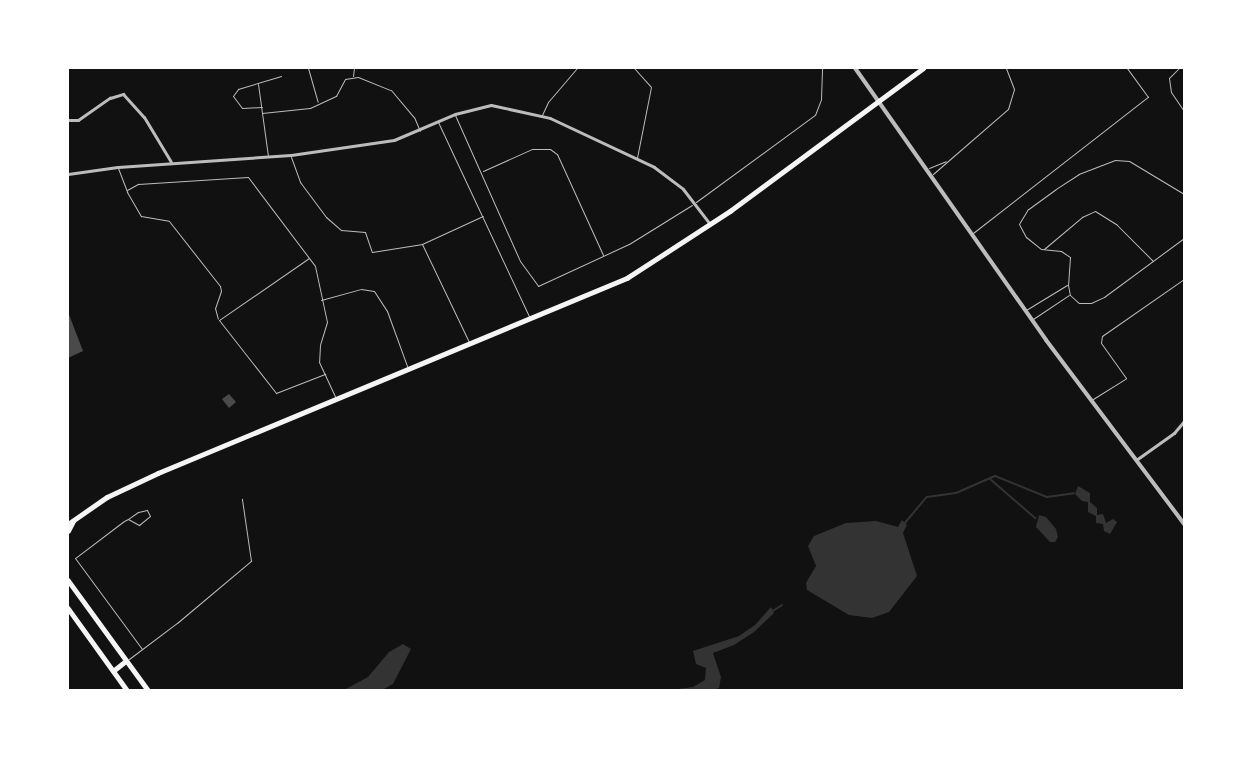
<!DOCTYPE html>
<html>
<head>
<meta charset="utf-8">
<style>
	body { margin:0 }
	#map { position:relative; width:1252px; height:758px; overflow:hidden; background:#111; font-family:"IBM Plex Sans",sans-serif }
	div>[style] { position:absolute }
	[style*='--x'] { left:calc(var(--x)*1px); top:calc(var(--y)*1px); width:calc(var(--w)*1px); rotate:calc(var(--a)*1deg) }
	.water>* { inset:0; background:#333 }
	.stream>* { height:2px; margin:-1px; padding:0 1px; transform-origin:1px; border-radius:1px; background:#333 }
	.building>* { inset:0; background:#4a4a4a }
	.service>* { height:1px; margin:-0.5px; padding:0 0.5px; transform-origin:0.5px; border-radius:0.5px; background:#bcbcbc }
	.minor>* { height:3px; margin:-1.5px; padding:0 1.5px; transform-origin:1.5px; border-radius:1.5px; background:#bcbcbc }
	.tertiary>* { height:4px; margin:-2px; padding:0 2px; transform-origin:2px; border-radius:2px; background:#bcbcbc }
	.secondary>* { height:4.5px; margin:-2.25px; padding:0 2.25px; transform-origin:2.25px; border-radius:2.25px; background:#f5f5f5 }
	.primary>* { height:4.5px; margin:-2.25px; padding:0 2.25px; transform-origin:2.25px; border-radius:2.25px; background:#f5f5f5 }
	span { translate:-50% -50%; white-space:nowrap; text-align:center; line-height:1.15; -webkit-text-stroke:4px #fff; paint-order:stroke }
	.frame { position:absolute; inset:0; border:69px solid #fff; pointer-events:none }
</style>
</head>
<body>
<div id="map">
	<div class="water">
		<i style="clip-path:polygon(1078px 486px,1090px 493px,1090px 502px,1097px 508px,1097px 515px,1103px 514px,1106px 523px,1113px 519px,1117px 522px,1110px 534px,1104px 531px,1103px 524px,1096px 523px,1096px 516px,1088px 512px,1088px 502px,1082px 501px,1075px 494px)"></i>
		<i style="clip-path:polygon(1039px 515px,1046px 517px,1056px 529px,1058px 537px,1055px 542px,1050px 542px,1036px 527px)"></i>
		<i style="clip-path:polygon(902px 520px,907px 525px,903px 533px,917px 576px,889px 612px,872px 618px,849px 615px,807px 590px,806px 583px,816px 566px,808px 546px,814px 536px,846px 523px,876px 521px,898px 527px)"></i>
		<i style="clip-path:polygon(771px 607px,774px 613px,754px 632px,734px 645px,713px 653px,721px 677px,719px 688px,714px 690px,671px 690px,693px 687px,705px 680px,706px 668px,696px 664px,693px 651px,739px 636px,755px 625px)"></i>
		<i style="clip-path:polygon(403px 644px,411px 649px,393px 684px,382px 690px,344px 690px,368px 677px,389px 652px)"></i>
	</div>
	<div class="stream">
		<i style="--x:990;--y:479;--w:60;--a:40.9"></i>
		<i style="--x:904;--y:524;--w:35;--a:-50"></i>
		<i style="--x:927;--y:497;--w:29;--a:-8"></i>
		<i style="--x:956;--y:493;--w:43;--a:-23.6"></i>
		<i style="--x:995;--y:476;--w:56;--a:22"></i>
		<i style="--x:1047;--y:497;--w:27;--a:-8"></i>
		<i style="--x:771;--y:612;--w:13;--a:-32"></i>
	</div>
	<div class="building">
		<i style="clip-path:polygon(68px 312px,83px 351px,68px 358px)"></i>
		<i style="clip-path:polygon(229px 394px,236px 402px,229px 408px,222px 399px)"></i>
	</div>
	<div class="service">
		<i style="--x:308;--y:68;--w:35;--a:74"></i>
		<i style="--x:634;--y:68;--w:25;--a:48"></i>
		<i style="--x:651;--y:87;--w:72;--a:101.2"></i>
		<i style="--x:1179;--y:68;--w:14;--a:135"></i>
		<i style="--x:1169;--y:78;--w:14;--a:82"></i>
		<i style="--x:1171;--y:92;--w:23;--a:56"></i>
		<i style="--x:353;--y:76;--w:8;--a:-83"></i>
		<i style="--x:258;--y:84;--w:73;--a:82.1"></i>
		<i style="--x:262;--y:107;--w:20;--a:177"></i>
		<i style="--x:242;--y:108;--w:15;--a:-127"></i>
		<i style="--x:233;--y:96;--w:9;--a:-54"></i>
		<i style="--x:238;--y:89;--w:45;--a:-16.8"></i>
		<i style="--x:262;--y:113;--w:48;--a:-5.9"></i>
		<i style="--x:310;--y:108;--w:29;--a:-25"></i>
		<i style="--x:336;--y:96;--w:19;--a:-62"></i>
		<i style="--x:345;--y:79;--w:13;--a:-9"></i>
		<i style="--x:358;--y:77;--w:35;--a:22"></i>
		<i style="--x:391;--y:90;--w:35;--a:50"></i>
		<i style="--x:414;--y:117;--w:15;--a:67"></i>
		<i style="--x:455;--y:115;--w:160;--a:66"></i>
		<i style="--x:520;--y:261;--w:31;--a:54"></i>
		<i style="--x:538;--y:286;--w:100;--a:-24.8"></i>
		<i style="--x:629;--y:244;--w:74;--a:-31.8"></i>
		<i style="--x:542;--y:115;--w:14;--a:-65"></i>
		<i style="--x:548;--y:102;--w:45;--a:-49.5"></i>
		<i style="--x:438;--y:122;--w:217;--a:64.9"></i>
		<i style="--x:291;--y:157;--w:27;--a:70"></i>
		<i style="--x:300;--y:182;--w:44;--a:53.4"></i>
		<i style="--x:326;--y:217;--w:20;--a:41"></i>
		<i style="--x:341;--y:230;--w:24;--a:5"></i>
		<i style="--x:365;--y:232;--w:21;--a:71"></i>
		<i style="--x:372;--y:252;--w:51;--a:-9.1"></i>
		<i style="--x:422;--y:244;--w:67;--a:-24.7"></i>
		<i style="--x:118;--y:168;--w:26;--a:69"></i>
		<i style="--x:127;--y:192;--w:28;--a:60"></i>
		<i style="--x:141;--y:216;--w:28;--a:10"></i>
		<i style="--x:169;--y:221;--w:83;--a:51.9"></i>
		<i style="--x:220;--y:286;--w:5;--a:79"></i>
		<i style="--x:221;--y:291;--w:18;--a:109"></i>
		<i style="--x:215;--y:308;--w:11;--a:75"></i>
		<i style="--x:929;--y:168;--w:18;--a:-22"></i>
		<i style="--x:483;--y:171;--w:54;--a:-24.2"></i>
		<i style="--x:532;--y:149;--w:18;--a:0"></i>
		<i style="--x:550;--y:149;--w:9;--a:36"></i>
		<i style="--x:557;--y:154;--w:111;--a:65.5"></i>
		<i style="--x:933;--y:174;--w:99;--a:-40.9"></i>
		<i style="--x:1008;--y:109;--w:21;--a:-73"></i>
		<i style="--x:1014;--y:89;--w:22;--a:-111"></i>
		<i style="--x:127;--y:190;--w:13;--a:-29"></i>
		<i style="--x:138;--y:184;--w:110;--a:-3.6"></i>
		<i style="--x:248;--y:177;--w:111;--a:53"></i>
		<i style="--x:315;--y:266;--w:57;--a:77.9"></i>
		<i style="--x:327;--y:322;--w:24;--a:107"></i>
		<i style="--x:320;--y:345;--w:17;--a:93"></i>
		<i style="--x:319;--y:362;--w:38;--a:65"></i>
		<i style="--x:1184;--y:194;--w:64;--a:-149"></i>
		<i style="--x:1129;--y:161;--w:14;--a:-176"></i>
		<i style="--x:1115;--y:160;--w:39;--a:159"></i>
		<i style="--x:1079;--y:174;--w:27;--a:147"></i>
		<i style="--x:1056;--y:189;--w:34;--a:144"></i>
		<i style="--x:1028;--y:209;--w:17;--a:121"></i>
		<i style="--x:1019;--y:224;--w:15;--a:62"></i>
		<i style="--x:1026;--y:237;--w:19;--a:39"></i>
		<i style="--x:1041;--y:249;--w:20;--a:6"></i>
		<i style="--x:1061;--y:251;--w:11;--a:34"></i>
		<i style="--x:1070;--y:257;--w:28;--a:94"></i>
		<i style="--x:1068;--y:285;--w:10;--a:79"></i>
		<i style="--x:1070;--y:295;--w:12;--a:42"></i>
		<i style="--x:1079;--y:303;--w:12;--a:0"></i>
		<i style="--x:1091;--y:303;--w:14;--a:-25"></i>
		<i style="--x:1104;--y:297;--w:99;--a:-36.4"></i>
		<i style="--x:696;--y:202;--w:147;--a:-36.2"></i>
		<i style="--x:815;--y:115;--w:17;--a:-69"></i>
		<i style="--x:821;--y:99;--w:31;--a:-88"></i>
		<i style="--x:973;--y:233;--w:222;--a:-37.9"></i>
		<i style="--x:1148;--y:97;--w:36;--a:-126"></i>
		<i style="--x:422;--y:244;--w:109;--a:64.4"></i>
		<i style="--x:1044;--y:249;--w:50;--a:-40.1"></i>
		<i style="--x:1082;--y:217;--w:14;--a:-25"></i>
		<i style="--x:1095;--y:211;--w:26;--a:32"></i>
		<i style="--x:1117;--y:225;--w:51;--a:45"></i>
		<i style="--x:309;--y:258;--w:109;--a:145.4"></i>
		<i style="--x:219;--y:320;--w:93;--a:52"></i>
		<i style="--x:276;--y:393;--w:53;--a:-21.2"></i>
		<i style="--x:321;--y:300;--w:41;--a:-15.4"></i>
		<i style="--x:361;--y:289;--w:13;--a:9"></i>
		<i style="--x:374;--y:291;--w:24;--a:57"></i>
		<i style="--x:387;--y:311;--w:59;--a:70"></i>
		<i style="--x:1026;--y:310;--w:48;--a:-31.4"></i>
		<i style="--x:1033;--y:319;--w:43;--a:-33.7"></i>
		<i style="--x:1093;--y:399;--w:39;--a:-32"></i>
		<i style="--x:1126;--y:378;--w:43;--a:-125.5"></i>
		<i style="--x:1101;--y:343;--w:7;--a:-82"></i>
		<i style="--x:1102;--y:336;--w:100;--a:-34.8"></i>
		<i style="--x:128;--y:519;--w:13;--a:29"></i>
		<i style="--x:139;--y:525;--w:14;--a:-39"></i>
		<i style="--x:150;--y:516;--w:7;--a:-117"></i>
		<i style="--x:147;--y:510;--w:9;--a:167"></i>
		<i style="--x:138;--y:512;--w:12;--a:145"></i>
		<i style="--x:128;--y:519;--w:4;--a:153"></i>
		<i style="--x:124;--y:521;--w:61;--a:142.9"></i>
		<i style="--x:75;--y:558;--w:113;--a:53.6"></i>
		<i style="--x:129;--y:659;--w:60;--a:-36.9"></i>
		<i style="--x:177;--y:623;--w:97;--a:-40"></i>
		<i style="--x:251;--y:561;--w:63;--a:-98.3"></i>
	</div>
	<div class="minor">
		<i style="--x:68;--y:120;--w:10;--a:0"></i>
		<i style="--x:78;--y:120;--w:39;--a:-35"></i>
		<i style="--x:110;--y:98;--w:14;--a:-17"></i>
		<i style="--x:123;--y:94;--w:31;--a:48"></i>
		<i style="--x:144;--y:117;--w:52;--a:59"></i>
		<i style="--x:68;--y:174;--w:50;--a:-8"></i>
		<i style="--x:118;--y:167;--w:173;--a:-4"></i>
		<i style="--x:291;--y:155;--w:104;--a:-8.3"></i>
		<i style="--x:394;--y:140;--w:66;--a:-23.1"></i>
		<i style="--x:455;--y:114;--w:37;--a:-14"></i>
		<i style="--x:491;--y:105;--w:60;--a:12.4"></i>
		<i style="--x:550;--y:118;--w:115;--a:25.2"></i>
		<i style="--x:654;--y:167;--w:36;--a:37"></i>
		<i style="--x:683;--y:189;--w:44;--a:52.4"></i>
		<i style="--x:1136;--y:460;--w:47;--a:-35.4"></i>
		<i style="--x:1174;--y:433;--w:16;--a:-50"></i>
	</div>
	<div class="tertiary">
		<i style="--x:855;--y:68;--w:332;--a:54.9"></i>
		<i style="--x:1046;--y:340;--w:230;--a:53.1"></i>
	</div>
	<div class="secondary">
		<i style="--x:68;--y:580;--w:136;--a:54"></i>
		<i style="--x:68;--y:608;--w:101;--a:54.3"></i>
		<i style="--x:113;--y:671;--w:16;--a:-38"></i>
	</div>
	<div class="primary">
		<i style="--x:68;--y:524;--w:47;--a:-34.7"></i>
		<i style="--x:107;--y:497;--w:56;--a:-25.2"></i>
		<i style="--x:158;--y:473;--w:508;--a:-22.58"></i>
		<i style="--x:627;--y:278;--w:123;--a:-33"></i>
		<i style="--x:730;--y:211;--w:240;--a:-36.5"></i>
		<i style="--x:68;--y:531;--w:11;--a:-63"></i>
	</div>
	<div class="frame"></div>
</div>
</body>
</html>
